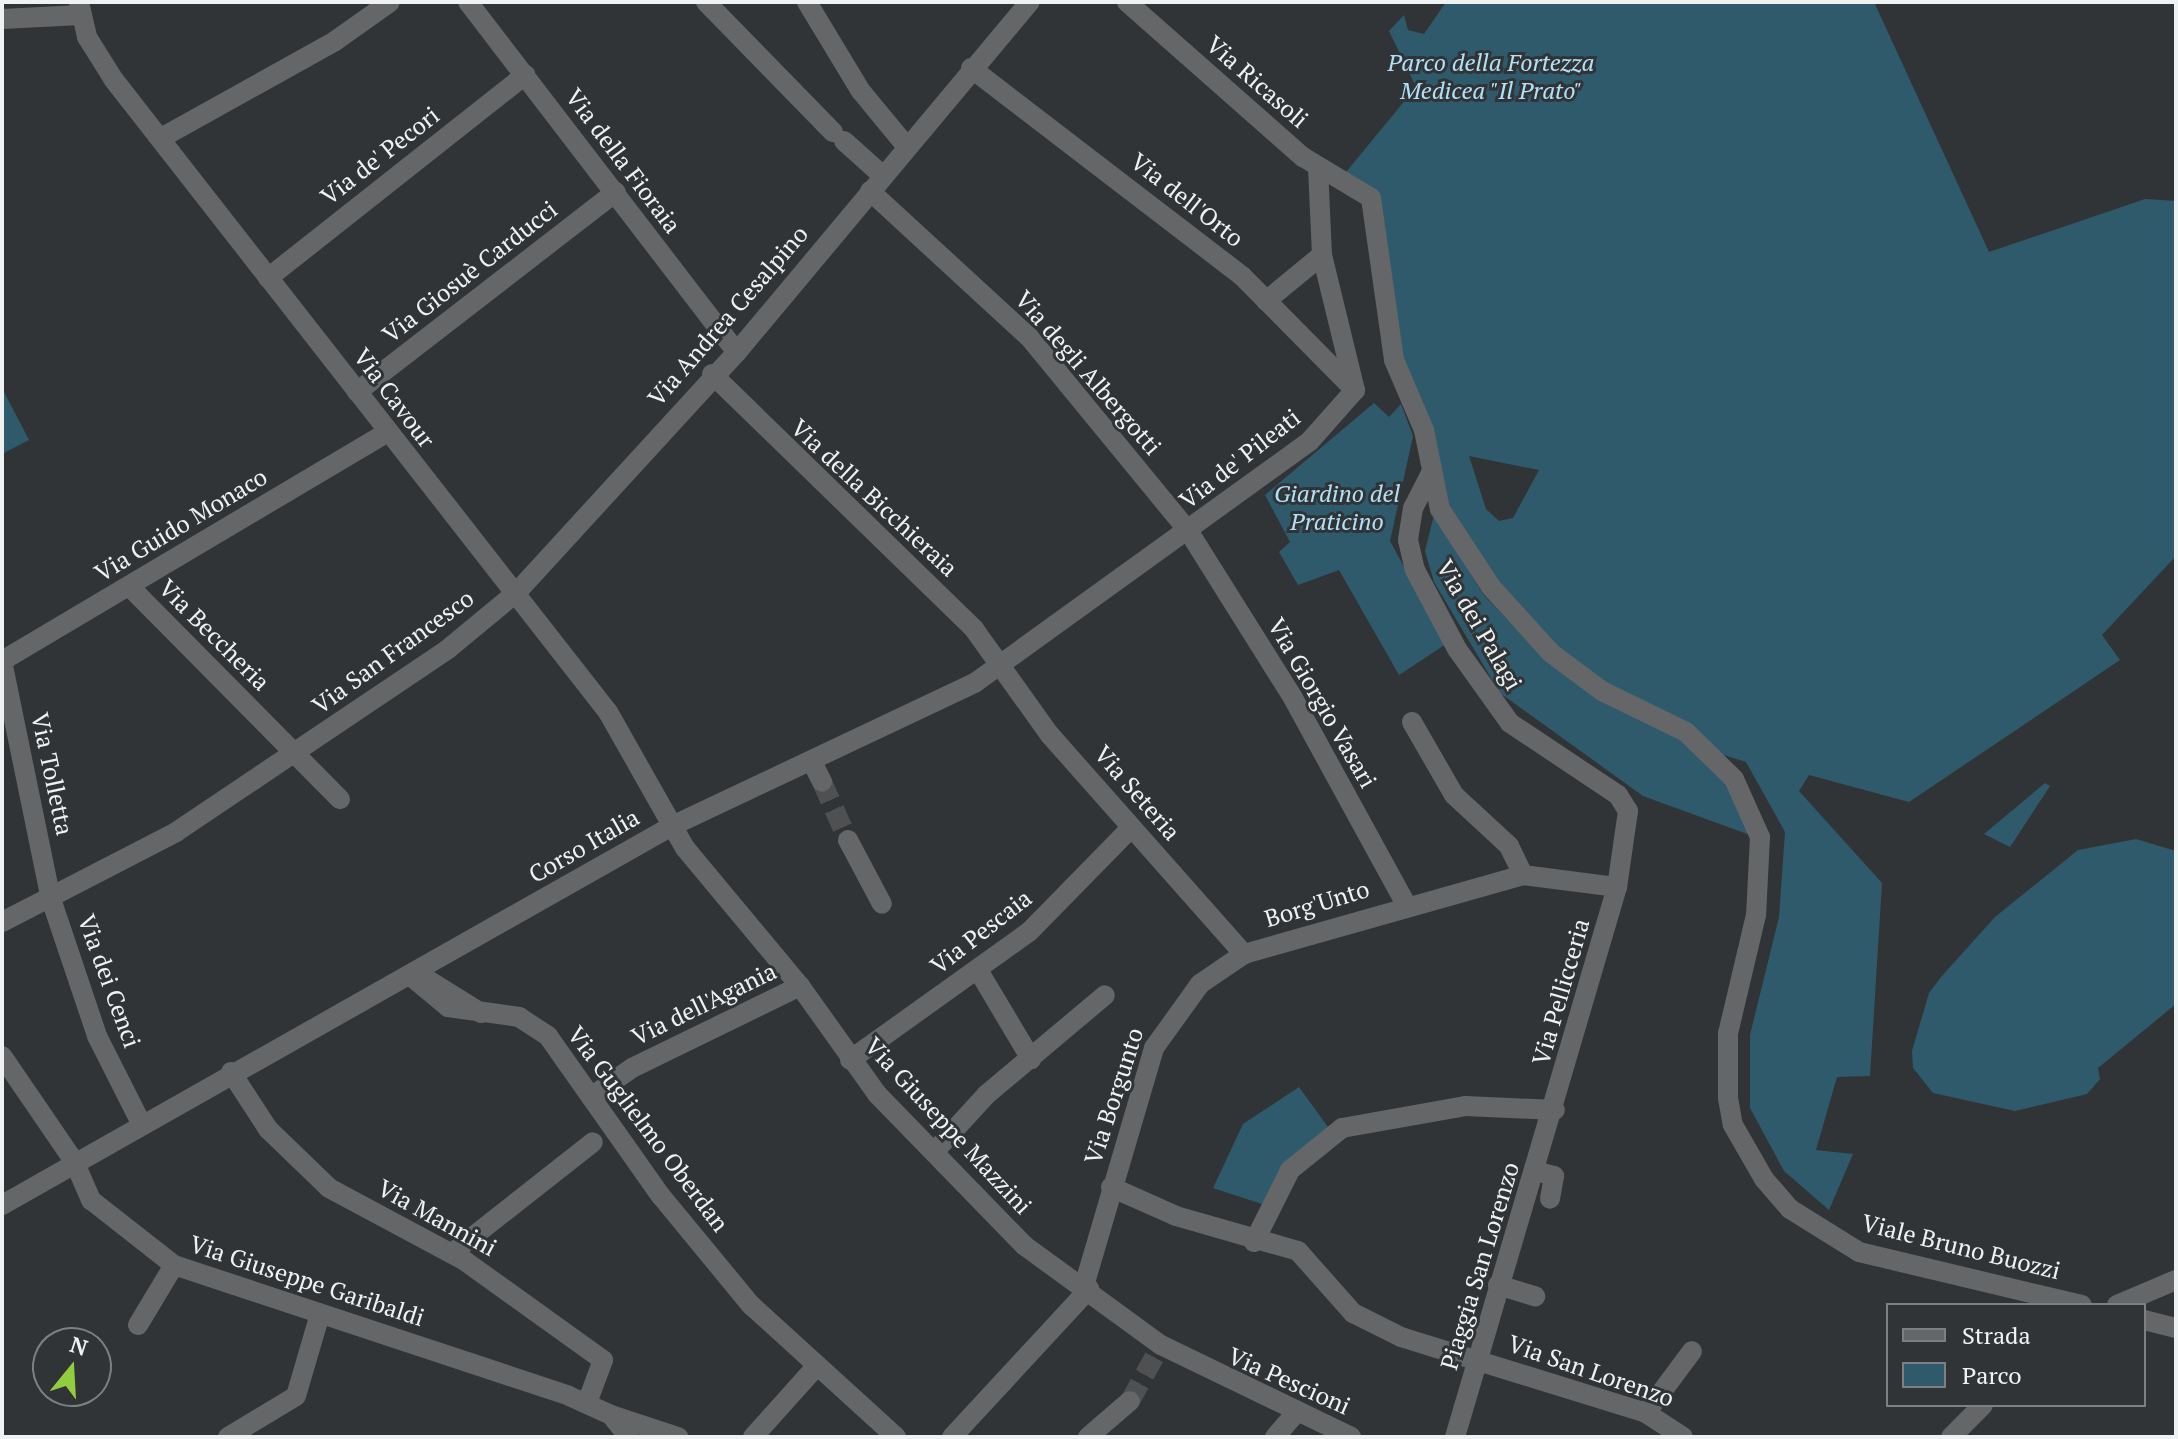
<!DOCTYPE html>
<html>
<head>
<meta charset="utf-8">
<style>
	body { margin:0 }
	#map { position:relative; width:2178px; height:1439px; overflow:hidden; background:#313436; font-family:"PT Serif",serif }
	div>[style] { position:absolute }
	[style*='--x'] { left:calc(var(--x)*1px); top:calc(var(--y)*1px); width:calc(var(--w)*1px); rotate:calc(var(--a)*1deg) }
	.green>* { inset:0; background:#2f5a6b }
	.minor-tunnel>* { height:20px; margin-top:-10px; transform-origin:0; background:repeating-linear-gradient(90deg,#4e5052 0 20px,transparent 0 30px) }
	.minor>* { height:20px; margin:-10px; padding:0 10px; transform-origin:10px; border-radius:10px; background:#656668 }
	span { translate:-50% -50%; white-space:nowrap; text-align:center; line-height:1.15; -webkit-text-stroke:6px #313436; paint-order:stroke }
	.park-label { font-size:24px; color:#b0e1f7; font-style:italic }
	.street-label { font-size:24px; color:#eff2f3 }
	.frame { position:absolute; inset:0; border:4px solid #eff2f3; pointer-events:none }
	.legend { position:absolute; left:1886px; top:1303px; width:260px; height:104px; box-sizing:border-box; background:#313436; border:2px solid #7d8082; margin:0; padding:10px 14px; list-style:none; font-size:24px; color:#eff2f3 }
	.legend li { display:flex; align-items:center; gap:16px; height:40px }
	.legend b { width:40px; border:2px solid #7d8082 }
	.north { position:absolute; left:32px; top:1327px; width:80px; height:80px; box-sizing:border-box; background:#313436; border:2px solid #7d8082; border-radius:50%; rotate:18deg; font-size:22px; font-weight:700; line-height:32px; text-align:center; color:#eff2f3 }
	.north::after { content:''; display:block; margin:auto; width:28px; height:36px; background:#92cd3e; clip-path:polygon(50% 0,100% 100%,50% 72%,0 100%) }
</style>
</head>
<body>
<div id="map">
	<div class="green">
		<i style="clip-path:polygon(evenodd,1446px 2px,1874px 2px,1989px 252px,2145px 199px,2176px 201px,2176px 556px,2102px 635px,2120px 660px,1909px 802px,1809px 775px,1799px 791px,1882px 883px,1870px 1076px,1837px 1077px,1816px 1150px,1853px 1154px,1829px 1210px,1784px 1171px,1750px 1108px,1750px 1035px,1779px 917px,1785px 832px,1746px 762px,1711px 751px,1551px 654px,1455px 540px,1394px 360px,1377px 213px,1342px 177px,1416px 87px,1389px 31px,1404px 15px,1408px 30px,1424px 34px,1446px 2px,1469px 456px,1539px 470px,1513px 518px,1499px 521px,1486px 509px,1469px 456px)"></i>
		<i style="clip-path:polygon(2px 388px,29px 440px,2px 454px)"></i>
		<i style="clip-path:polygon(1374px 403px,1389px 417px,1401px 404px,1413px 436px,1390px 541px,1446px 644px,1399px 675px,1339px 570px,1298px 585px,1279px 552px,1290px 542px,1265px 495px)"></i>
		<i style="clip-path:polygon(1434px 515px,1483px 594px,1544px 659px,1679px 738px,1725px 782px,1750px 835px,1643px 796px,1500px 693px,1434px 582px,1425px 551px)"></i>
		<i style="clip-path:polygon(2045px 783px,2050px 786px,2010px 847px,1984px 834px)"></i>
		<i style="clip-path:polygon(2136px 839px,2176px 851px,2176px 1004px,2098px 1068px,2100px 1079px,2087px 1094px,2015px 1111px,1933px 1093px,1913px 1068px,1912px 1051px,1929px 993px,1941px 977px,1995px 917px,2078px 850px)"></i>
		<i style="clip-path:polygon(1299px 1087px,1328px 1127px,1265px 1205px,1213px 1188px,1243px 1124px)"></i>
	</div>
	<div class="minor-tunnel">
		<i style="--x:822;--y:782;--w:64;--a:65.9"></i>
		<i style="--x:1130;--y:1401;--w:64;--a:-61"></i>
	</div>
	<div class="minor">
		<i style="--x:79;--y:2;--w:36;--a:77"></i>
		<i style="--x:87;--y:37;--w:51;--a:57.9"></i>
		<i style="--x:114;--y:80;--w:802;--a:51.99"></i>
		<i style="--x:608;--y:712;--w:156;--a:60.5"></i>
		<i style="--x:685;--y:848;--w:180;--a:50.2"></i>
		<i style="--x:800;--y:986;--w:133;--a:54.5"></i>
		<i style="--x:877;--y:1094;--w:212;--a:45.8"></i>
		<i style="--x:1025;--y:1246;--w:168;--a:36.1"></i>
		<i style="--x:1161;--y:1345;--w:211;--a:25.8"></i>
		<i style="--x:468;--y:2;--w:441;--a:52.5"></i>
		<i style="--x:706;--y:2;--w:182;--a:45.7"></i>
		<i style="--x:807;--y:2;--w:103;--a:58.9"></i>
		<i style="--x:860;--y:90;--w:74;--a:50.5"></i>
		<i style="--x:1127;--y:2;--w:235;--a:41.4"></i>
		<i style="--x:1303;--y:157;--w:79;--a:31.1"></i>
		<i style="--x:1371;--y:198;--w:164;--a:81.9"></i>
		<i style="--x:1394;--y:360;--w:76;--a:66.8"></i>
		<i style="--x:1424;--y:430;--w:81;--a:78.6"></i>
		<i style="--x:1440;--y:509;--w:93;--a:56.8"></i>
		<i style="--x:1491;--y:587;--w:89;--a:47.7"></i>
		<i style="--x:1551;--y:653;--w:64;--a:36.7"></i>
		<i style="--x:1602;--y:691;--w:93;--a:26"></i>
		<i style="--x:1686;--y:732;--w:67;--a:44.4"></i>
		<i style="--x:1734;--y:779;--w:64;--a:65.9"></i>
		<i style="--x:1760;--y:837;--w:78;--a:92.9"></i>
		<i style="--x:1756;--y:915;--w:121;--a:103.3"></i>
		<i style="--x:1728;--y:1033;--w:65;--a:90"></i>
		<i style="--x:1728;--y:1098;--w:27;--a:80"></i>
		<i style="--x:1733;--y:1125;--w:62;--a:60.1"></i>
		<i style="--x:1764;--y:1179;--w:40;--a:49"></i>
		<i style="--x:1790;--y:1209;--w:81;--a:31.9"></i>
		<i style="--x:1859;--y:1252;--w:229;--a:13.4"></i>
		<i style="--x:2;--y:19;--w:78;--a:-2.9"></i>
		<i style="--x:971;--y:68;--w:342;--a:37.5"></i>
		<i style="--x:1242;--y:276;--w:161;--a:45.3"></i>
		<i style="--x:161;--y:138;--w:199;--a:-29.1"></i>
		<i style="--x:335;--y:41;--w:67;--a:-35.3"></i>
		<i style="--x:844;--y:141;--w:52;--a:41.9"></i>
		<i style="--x:1318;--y:167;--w:88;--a:87.4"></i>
		<i style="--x:1322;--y:255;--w:139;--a:76.3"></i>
		<i style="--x:870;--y:191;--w:216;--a:42.6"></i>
		<i style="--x:1029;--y:337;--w:252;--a:50.6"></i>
		<i style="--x:1189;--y:532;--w:196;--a:57.9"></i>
		<i style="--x:1293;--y:698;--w:235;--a:61.3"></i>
		<i style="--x:268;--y:278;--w:328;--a:-38.3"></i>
		<i style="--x:1266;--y:301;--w:72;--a:-39.4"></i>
		<i style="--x:712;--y:374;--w:366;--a:44.2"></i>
		<i style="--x:974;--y:629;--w:130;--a:54.4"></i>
		<i style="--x:1050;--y:735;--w:293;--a:48.5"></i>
		<i style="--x:357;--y:392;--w:327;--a:-37.7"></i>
		<i style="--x:1431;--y:473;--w:39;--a:117"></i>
		<i style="--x:1413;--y:508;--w:32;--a:99"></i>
		<i style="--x:1408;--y:540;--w:31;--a:77"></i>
		<i style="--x:1415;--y:570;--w:89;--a:62"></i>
		<i style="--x:1457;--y:649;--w:91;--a:54.4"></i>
		<i style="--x:1510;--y:723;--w:130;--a:33.7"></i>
		<i style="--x:1618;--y:795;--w:19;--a:58"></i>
		<i style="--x:1628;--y:811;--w:77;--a:98.2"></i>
		<i style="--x:1617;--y:887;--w:573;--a:106.41"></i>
		<i style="--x:129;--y:586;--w:300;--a:45.3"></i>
		<i style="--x:2;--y:661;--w:243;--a:78.4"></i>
		<i style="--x:51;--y:899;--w:145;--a:71.4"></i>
		<i style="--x:97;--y:1036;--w:97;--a:63.2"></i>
		<i style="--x:2;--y:661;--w:447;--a:-30.7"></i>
		<i style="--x:1412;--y:722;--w:84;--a:60.1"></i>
		<i style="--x:1454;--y:795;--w:75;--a:42.8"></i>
		<i style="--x:1509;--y:846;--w:32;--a:64"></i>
		<i style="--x:812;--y:762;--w:22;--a:63"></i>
		<i style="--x:848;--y:840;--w:72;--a:62"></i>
		<i style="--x:2;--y:922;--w:196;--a:-27.3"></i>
		<i style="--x:176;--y:832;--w:328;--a:-33.9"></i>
		<i style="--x:448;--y:649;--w:89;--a:-39.6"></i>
		<i style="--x:517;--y:592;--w:326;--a:-47.5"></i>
		<i style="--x:737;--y:352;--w:456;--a:-50.1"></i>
		<i style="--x:978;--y:970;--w:104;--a:59.2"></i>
		<i style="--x:420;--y:975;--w:72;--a:31.9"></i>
		<i style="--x:412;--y:977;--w:47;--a:39.8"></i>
		<i style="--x:448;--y:1007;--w:72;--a:8"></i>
		<i style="--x:519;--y:1017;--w:35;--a:33"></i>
		<i style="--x:548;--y:1036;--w:196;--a:54.8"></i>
		<i style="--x:661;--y:1196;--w:141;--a:50.5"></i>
		<i style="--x:751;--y:1305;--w:196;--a:42.3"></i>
		<i style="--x:2;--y:1056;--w:127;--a:55.6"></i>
		<i style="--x:74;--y:1161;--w:43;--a:66.4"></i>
		<i style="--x:91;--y:1200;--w:105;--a:38.1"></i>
		<i style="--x:174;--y:1265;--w:416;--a:18.3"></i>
		<i style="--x:569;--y:1396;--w:46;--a:24.3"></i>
		<i style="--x:611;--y:1415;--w:28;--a:51"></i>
		<i style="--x:850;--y:1060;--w:220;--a:-35.6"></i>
		<i style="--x:1029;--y:932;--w:146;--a:-45.6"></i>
		<i style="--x:231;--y:1072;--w:68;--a:57"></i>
		<i style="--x:268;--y:1129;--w:85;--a:44"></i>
		<i style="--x:329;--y:1188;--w:154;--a:28.2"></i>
		<i style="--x:465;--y:1261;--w:170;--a:35.7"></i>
		<i style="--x:603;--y:1360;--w:46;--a:110.4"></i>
		<i style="--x:591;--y:1097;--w:50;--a:-35.3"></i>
		<i style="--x:632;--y:1068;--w:187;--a:-26"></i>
		<i style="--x:934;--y:1152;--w:77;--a:-47.6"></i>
		<i style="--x:986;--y:1095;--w:155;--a:-40"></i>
		<i style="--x:1536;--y:1171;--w:19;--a:16"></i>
		<i style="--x:1554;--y:1176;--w:23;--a:100"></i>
		<i style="--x:1111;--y:1187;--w:71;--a:24"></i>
		<i style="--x:1176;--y:1216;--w:127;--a:16"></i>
		<i style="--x:1298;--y:1251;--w:83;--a:48.4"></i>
		<i style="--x:1353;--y:1313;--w:54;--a:26.6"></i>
		<i style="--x:1401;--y:1337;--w:257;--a:17.2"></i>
		<i style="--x:1646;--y:1413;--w:44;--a:33"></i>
		<i style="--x:2;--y:1205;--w:770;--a:-29.5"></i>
		<i style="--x:672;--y:826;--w:336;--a:-25.3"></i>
		<i style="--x:976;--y:682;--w:410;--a:-35.8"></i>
		<i style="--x:1309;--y:442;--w:69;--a:-48.5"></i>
		<i style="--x:1254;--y:1242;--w:80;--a:-63.4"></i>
		<i style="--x:1290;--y:1170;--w:67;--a:-38.9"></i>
		<i style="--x:1342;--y:1128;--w:125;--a:-10.1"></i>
		<i style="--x:1465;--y:1106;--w:90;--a:2.5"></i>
		<i style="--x:452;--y:1253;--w:179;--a:-38.2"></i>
		<i style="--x:1498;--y:1285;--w:39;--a:17"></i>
		<i style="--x:1084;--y:1286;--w:248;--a:-73.6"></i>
		<i style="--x:1154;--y:1048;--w:79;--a:-54.3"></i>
		<i style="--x:1200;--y:984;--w:53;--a:-34.3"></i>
		<i style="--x:1244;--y:954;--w:290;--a:-15.8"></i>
		<i style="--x:1523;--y:875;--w:95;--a:7.3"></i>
		<i style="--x:2117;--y:1305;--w:64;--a:-23"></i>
		<i style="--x:2144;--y:1320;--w:33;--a:14"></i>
		<i style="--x:138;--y:1325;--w:70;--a:-59"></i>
		<i style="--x:1646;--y:1413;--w:77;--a:-53.4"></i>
		<i style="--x:611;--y:1415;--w:71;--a:18.2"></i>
		<i style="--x:228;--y:1437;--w:79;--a:-31.1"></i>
		<i style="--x:296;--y:1396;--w:85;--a:-73.7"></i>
		<i style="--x:753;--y:1437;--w:93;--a:-48.1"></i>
		<i style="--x:952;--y:1437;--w:202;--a:-47.2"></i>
		<i style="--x:1088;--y:1437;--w:55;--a:-40.6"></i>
		<i style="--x:1275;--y:1437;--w:29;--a:-49"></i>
		<i style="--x:1951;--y:1437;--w:45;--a:-45"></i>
	</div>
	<div class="park-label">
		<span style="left:1491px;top:77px">Parco della Fortezza<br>Medicea "Il Prato"</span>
		<span style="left:1337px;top:508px">Giardino del<br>Praticino</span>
	</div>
	<div class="street-label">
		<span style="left:1257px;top:82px;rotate:41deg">Via Ricasoli</span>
		<span style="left:380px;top:156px;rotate:-38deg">Via de' Pecori</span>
		<span style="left:623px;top:161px;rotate:53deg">Via della Fioraia</span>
		<span style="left:1187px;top:200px;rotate:38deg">Via dell'Orto</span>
		<span style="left:470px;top:272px;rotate:-38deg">Via Giosuè Carducci</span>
		<span style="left:728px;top:316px;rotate:-49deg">Via Andrea Cesalpino</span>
		<span style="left:1088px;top:373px;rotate:49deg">Via degli Albergotti</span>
		<span style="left:394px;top:398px;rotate:53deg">Via Cavour</span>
		<span style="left:1240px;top:459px;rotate:-38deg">Via de' Pileati</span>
		<span style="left:874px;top:498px;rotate:43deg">Via della Bicchieraia</span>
		<span style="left:181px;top:525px;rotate:-31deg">Via Guido Monaco</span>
		<span style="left:1479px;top:625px;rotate:60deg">Via dei Palagi</span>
		<span style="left:214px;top:635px;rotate:45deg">Via Beccheria</span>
		<span style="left:393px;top:652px;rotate:-36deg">Via San Francesco</span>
		<span style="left:1322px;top:703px;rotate:60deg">Via Giorgio Vasari</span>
		<span style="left:52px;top:774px;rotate:78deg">Via Tolletta</span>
		<span style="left:1137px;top:793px;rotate:49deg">Via Seteria</span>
		<span style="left:584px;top:846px;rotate:-30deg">Corso Italia</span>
		<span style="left:1317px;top:904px;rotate:-17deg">Borg'Unto</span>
		<span style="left:981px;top:932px;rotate:-38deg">Via Pescaia</span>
		<span style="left:109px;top:981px;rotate:70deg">Via dei Cenci</span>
		<span style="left:1561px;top:992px;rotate:-74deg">Via Pellicceria</span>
		<span style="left:704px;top:1004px;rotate:-26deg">Via dell'Agania</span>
		<span style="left:1114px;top:1096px;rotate:-72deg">Via Borgunto</span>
		<span style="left:948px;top:1126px;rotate:47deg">Via Giuseppe Mazzini</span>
		<span style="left:648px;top:1129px;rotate:53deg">Via Guglielmo Oberdan</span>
		<span style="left:437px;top:1218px;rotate:29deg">Via Mannini</span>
		<span style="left:1961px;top:1247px;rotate:14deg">Viale Bruno Buozzi</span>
		<span style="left:1480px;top:1266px;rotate:-73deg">Piaggia San Lorenzo</span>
		<span style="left:307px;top:1281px;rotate:18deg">Via Giuseppe Garibaldi</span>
		<span style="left:1591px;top:1371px;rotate:19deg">Via San Lorenzo</span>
		<span style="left:1289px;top:1381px;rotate:24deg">Via Pescioni</span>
	</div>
	<div class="frame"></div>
	<ul class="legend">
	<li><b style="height:10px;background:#656668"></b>Strada</li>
	<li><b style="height:22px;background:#2f5a6b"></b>Parco</li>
	</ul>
	<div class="north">N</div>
</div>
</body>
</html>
